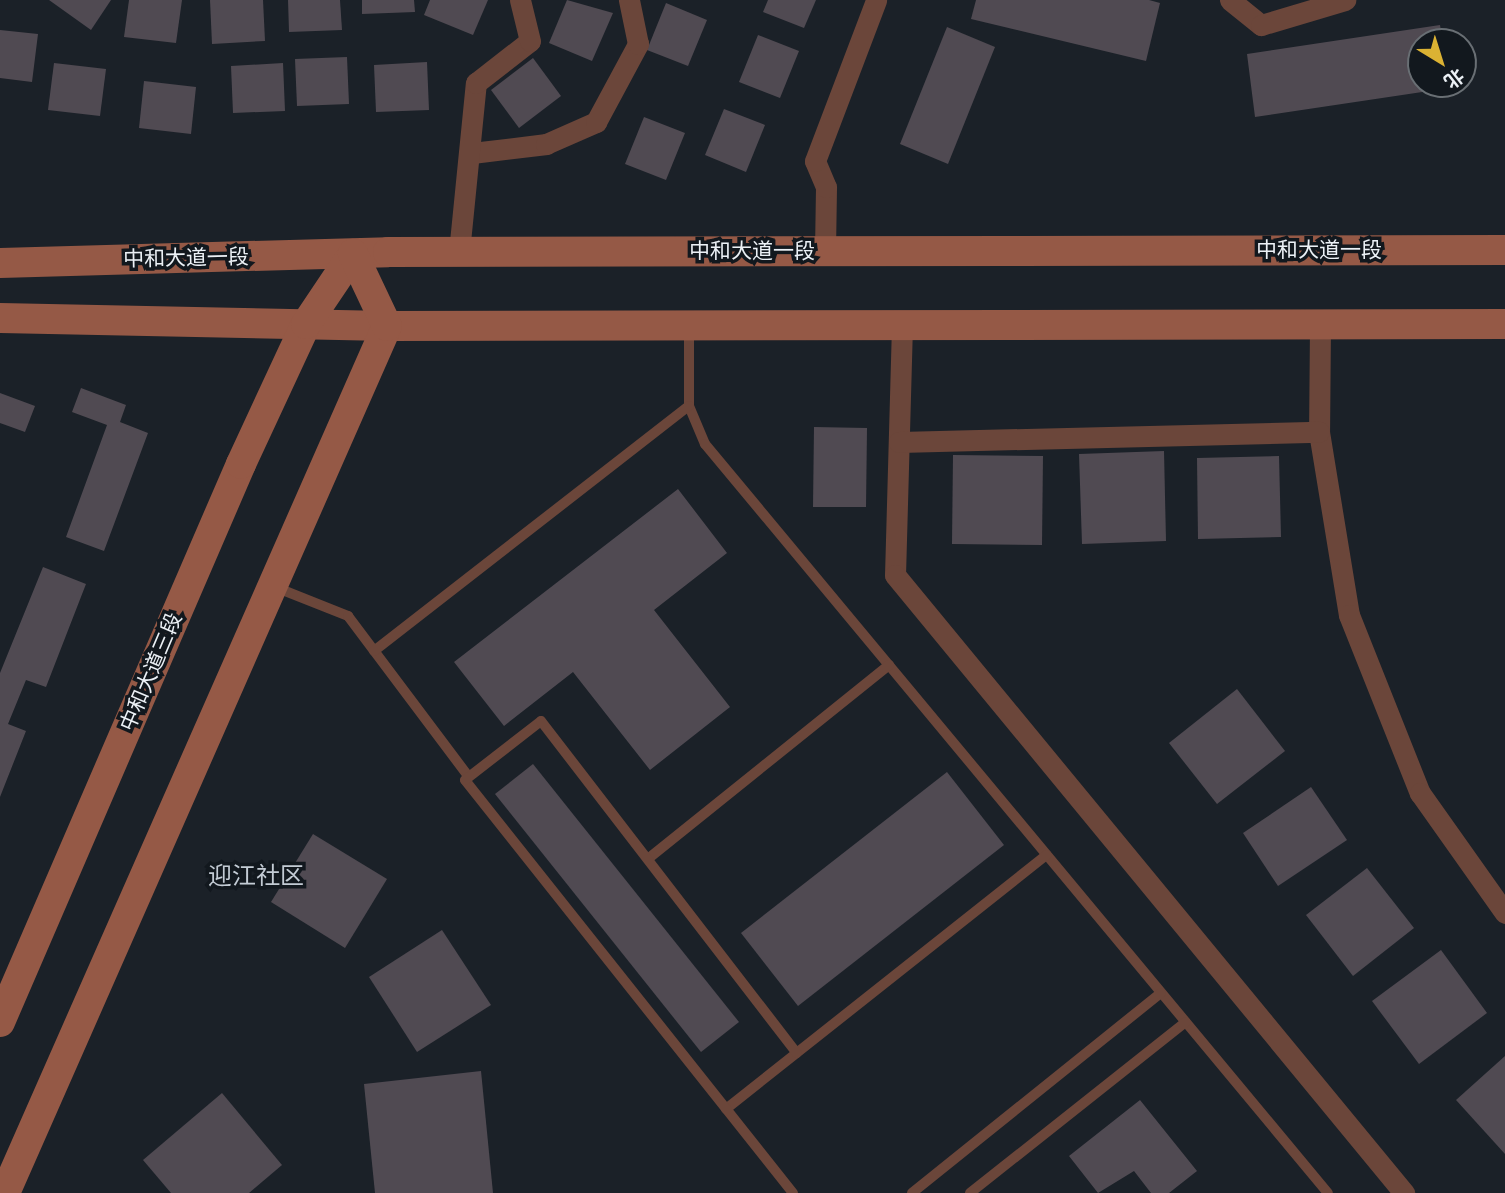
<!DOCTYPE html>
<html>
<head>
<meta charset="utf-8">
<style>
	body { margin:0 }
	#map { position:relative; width:1505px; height:1193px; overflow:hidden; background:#1b2128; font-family:"Space Grotesk","Noto Sans SC",sans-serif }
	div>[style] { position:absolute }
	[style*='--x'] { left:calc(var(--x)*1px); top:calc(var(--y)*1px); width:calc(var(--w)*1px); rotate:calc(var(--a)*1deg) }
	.building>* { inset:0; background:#504a52 }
	.service>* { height:10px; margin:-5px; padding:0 5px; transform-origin:5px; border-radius:5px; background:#6b463a }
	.minor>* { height:21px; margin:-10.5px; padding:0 10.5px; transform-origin:10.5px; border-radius:10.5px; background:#6b463a }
	.secondary>* { height:30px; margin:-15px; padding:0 15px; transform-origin:15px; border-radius:15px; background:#955946 }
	span { translate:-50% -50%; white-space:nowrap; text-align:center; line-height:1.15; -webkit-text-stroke:7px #12181e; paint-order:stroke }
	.street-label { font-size:21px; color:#ecf1f6 }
	.quarter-label { font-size:24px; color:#c3cbd4 }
	.north { position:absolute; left:1407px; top:28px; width:70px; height:70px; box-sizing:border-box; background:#12181e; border:2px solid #696f74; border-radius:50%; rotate:142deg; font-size:19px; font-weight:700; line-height:28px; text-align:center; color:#ecf1f6 }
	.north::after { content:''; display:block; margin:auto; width:24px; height:32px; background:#dbb233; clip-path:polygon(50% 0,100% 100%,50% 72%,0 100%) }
</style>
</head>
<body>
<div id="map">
	<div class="building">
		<i style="clip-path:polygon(49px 0,111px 0,91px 30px)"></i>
		<i style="clip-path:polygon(129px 0,182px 0,176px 43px,124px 37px)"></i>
		<i style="clip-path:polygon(210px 0,263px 0,265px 41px,212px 44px)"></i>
		<i style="clip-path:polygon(288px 0,340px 0,342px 30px,289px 32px)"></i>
		<i style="clip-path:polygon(362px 0,414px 0,415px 12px,362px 14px)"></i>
		<i style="clip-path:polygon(430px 0,488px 0,473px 35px,424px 15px)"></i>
		<i style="clip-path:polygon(567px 0,613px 13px,592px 61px,549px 43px)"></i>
		<i style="clip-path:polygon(768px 0,816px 0,804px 28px,763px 12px)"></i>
		<i style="clip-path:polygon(976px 0,1149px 0,1160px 3px,1146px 61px,971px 19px)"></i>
		<i style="clip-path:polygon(666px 3px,707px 20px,688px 66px,647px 50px)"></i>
		<i style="clip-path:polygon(1440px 25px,1443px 42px,1421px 42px,1421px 84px,1449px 88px,1255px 117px,1247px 54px)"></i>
		<i style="clip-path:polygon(947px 27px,995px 47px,948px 164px,900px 144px)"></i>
		<i style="clip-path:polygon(0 30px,38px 34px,32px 82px,0 78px)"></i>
		<i style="clip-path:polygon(758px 35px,799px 51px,780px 98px,739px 82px)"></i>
		<i style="clip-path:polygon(347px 57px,349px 104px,297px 106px,295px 59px)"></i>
		<i style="clip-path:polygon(533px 58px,561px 96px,519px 128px,491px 90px)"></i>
		<i style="clip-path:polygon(427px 62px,429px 110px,376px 112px,374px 65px)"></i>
		<i style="clip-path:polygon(54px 63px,106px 69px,100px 116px,48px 110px)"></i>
		<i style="clip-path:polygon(283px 63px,285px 111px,233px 113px,231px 66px)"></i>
		<i style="clip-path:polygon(144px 81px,196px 87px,191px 134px,139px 128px)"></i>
		<i style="clip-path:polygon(724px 109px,765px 125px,746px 172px,705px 155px)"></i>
		<i style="clip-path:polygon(644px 117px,685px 133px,666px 180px,625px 164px)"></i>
		<i style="clip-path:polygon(81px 388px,126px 405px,120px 422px,148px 433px,104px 551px,66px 537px,107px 425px,72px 412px)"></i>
		<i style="clip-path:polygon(0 393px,35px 406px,25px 432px,0 423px)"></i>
		<i style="clip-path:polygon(814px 427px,867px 428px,866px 507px,813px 507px)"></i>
		<i style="clip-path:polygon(1164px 451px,1166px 541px,1082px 544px,1079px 454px)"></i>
		<i style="clip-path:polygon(953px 455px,1043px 456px,1042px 545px,952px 544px)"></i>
		<i style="clip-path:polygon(1279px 456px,1281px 537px,1198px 539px,1197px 458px)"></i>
		<i style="clip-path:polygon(678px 489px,727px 553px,654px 610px,730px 707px,650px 770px,573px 672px,504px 726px,454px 662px)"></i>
		<i style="clip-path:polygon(43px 567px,86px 584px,46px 687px,26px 680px,8px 724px,26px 731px,0 797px,0 673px)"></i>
		<i style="clip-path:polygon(1237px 689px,1285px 751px,1217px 804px,1169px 743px)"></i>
		<i style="clip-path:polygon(533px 764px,739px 1022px,701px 1052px,495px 794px)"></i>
		<i style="clip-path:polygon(947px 772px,1004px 845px,798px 1006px,741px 933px)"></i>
		<i style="clip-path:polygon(1311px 787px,1347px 840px,1278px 886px,1243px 833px)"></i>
		<i style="clip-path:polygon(313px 834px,387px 879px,345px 948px,271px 902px)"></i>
		<i style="clip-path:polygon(1367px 868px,1414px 928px,1353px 976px,1306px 915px)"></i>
		<i style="clip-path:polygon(442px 930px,491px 1005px,417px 1052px,369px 977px)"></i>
		<i style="clip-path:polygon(1441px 950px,1487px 1013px,1419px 1064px,1372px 1001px)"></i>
		<i style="clip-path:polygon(1505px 1056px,1505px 1154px,1456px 1100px)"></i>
		<i style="clip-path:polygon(481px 1071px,493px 1193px,375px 1193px,364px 1084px)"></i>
		<i style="clip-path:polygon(222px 1093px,282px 1165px,249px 1193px,171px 1193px,143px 1160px)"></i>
		<i style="clip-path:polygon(1140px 1100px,1197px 1171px,1169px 1193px,1151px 1193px,1134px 1171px,1098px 1193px,1069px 1156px)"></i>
	</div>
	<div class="service">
		<i style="--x:689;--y:329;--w:77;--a:90"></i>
		<i style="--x:689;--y:406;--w:41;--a:67.2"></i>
		<i style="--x:705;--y:444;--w:974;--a:50.25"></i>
		<i style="--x:275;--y:587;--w:79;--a:21.7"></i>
		<i style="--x:348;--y:616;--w:201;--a:53.1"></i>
		<i style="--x:374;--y:651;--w:399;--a:-37.9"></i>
		<i style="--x:649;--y:858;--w:308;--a:-38.8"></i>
		<i style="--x:726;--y:1109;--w:409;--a:-38.4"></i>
		<i style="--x:793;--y:1193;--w:527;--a:-128.46"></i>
		<i style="--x:465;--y:780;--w:96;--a:-37.8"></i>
		<i style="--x:541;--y:721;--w:419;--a:52.4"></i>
		<i style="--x:912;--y:1193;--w:319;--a:-38.8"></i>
		<i style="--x:970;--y:1193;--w:275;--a:-38.4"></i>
	</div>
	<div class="minor">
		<i style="--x:1230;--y:0;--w:40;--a:39"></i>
		<i style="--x:1261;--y:25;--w:88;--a:-16.6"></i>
		<i style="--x:472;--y:153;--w:75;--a:-6.9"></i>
		<i style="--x:546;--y:144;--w:55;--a:-23.7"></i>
		<i style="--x:596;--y:122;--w:89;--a:-61.7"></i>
		<i style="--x:638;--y:44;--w:45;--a:-101.6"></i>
		<i style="--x:825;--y:251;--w:64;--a:-89.1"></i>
		<i style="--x:826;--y:187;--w:28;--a:-113"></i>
		<i style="--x:815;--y:161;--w:172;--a:-69.2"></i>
		<i style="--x:459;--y:252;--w:170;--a:-84.3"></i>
		<i style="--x:476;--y:83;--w:68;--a:-37.9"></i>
		<i style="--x:530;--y:41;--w:42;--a:-103.7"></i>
		<i style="--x:902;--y:325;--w:250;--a:91.6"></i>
		<i style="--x:895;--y:575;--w:801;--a:50.52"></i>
		<i style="--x:1320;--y:325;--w:107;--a:90.5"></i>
		<i style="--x:1319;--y:432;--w:185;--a:80.7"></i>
		<i style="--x:1349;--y:615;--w:192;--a:68.3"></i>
		<i style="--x:1420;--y:793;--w:147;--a:54.7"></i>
		<i style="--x:899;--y:442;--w:420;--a:-1.4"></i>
	</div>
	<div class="secondary">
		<i style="--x:0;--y:263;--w:388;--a:-1.6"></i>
		<i style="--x:388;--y:252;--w:1117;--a:-0.1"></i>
		<i style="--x:0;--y:318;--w:387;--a:1.2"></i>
		<i style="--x:387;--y:326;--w:1118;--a:-0.1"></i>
		<i style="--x:0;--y:1022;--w:608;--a:-66.64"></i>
		<i style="--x:241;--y:464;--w:154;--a:-65.1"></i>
		<i style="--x:306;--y:324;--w:84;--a:-56.1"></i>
		<i style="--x:5;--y:1193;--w:947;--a:-66.22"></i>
		<i style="--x:387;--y:326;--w:80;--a:-115.3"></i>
	</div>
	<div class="street-label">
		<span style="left:1319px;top:250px">中和大道一段</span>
		<span style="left:752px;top:251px">中和大道一段</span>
		<span style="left:186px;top:258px;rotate:-1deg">中和大道一段</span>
		<span style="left:151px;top:672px;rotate:-67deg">中和大道三段</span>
	</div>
	<div class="quarter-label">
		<span style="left:256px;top:876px">迎江社区</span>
	</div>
	<div class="north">北</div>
</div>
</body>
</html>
